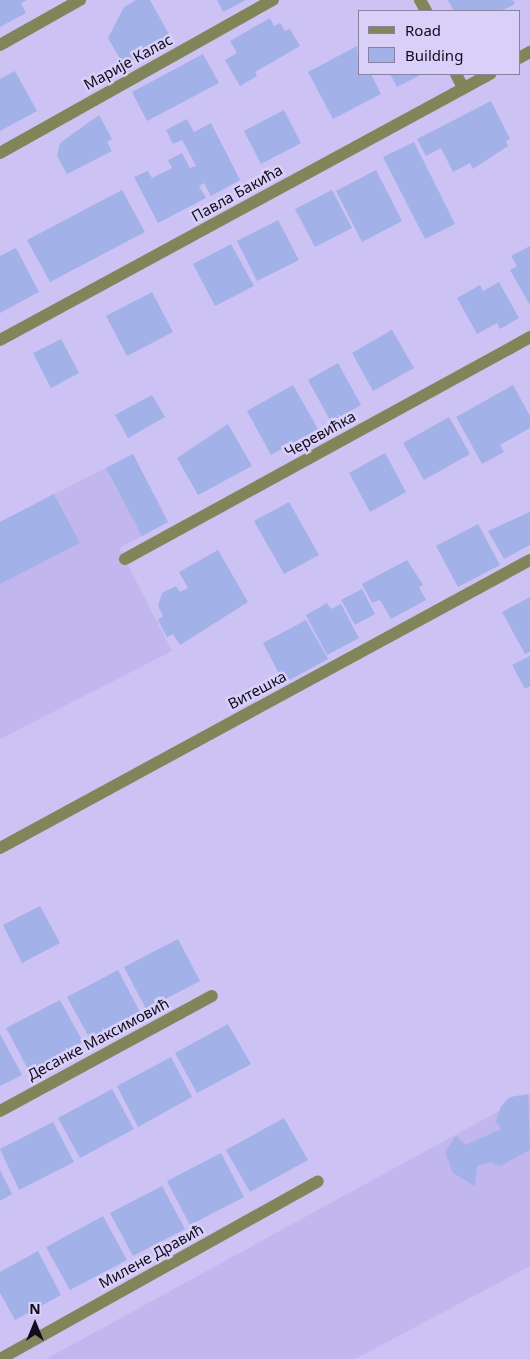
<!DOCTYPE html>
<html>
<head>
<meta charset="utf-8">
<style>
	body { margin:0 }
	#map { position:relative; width:530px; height:1359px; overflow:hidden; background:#ccc2f3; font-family:"Noto Sans",sans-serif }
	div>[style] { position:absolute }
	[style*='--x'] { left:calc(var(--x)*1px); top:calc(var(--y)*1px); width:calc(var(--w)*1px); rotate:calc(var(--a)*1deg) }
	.built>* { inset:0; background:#c1b6ee }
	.building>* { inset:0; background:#a3b1e9 }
	.minor>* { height:12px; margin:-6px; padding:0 6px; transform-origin:6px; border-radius:6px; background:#808659 }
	span { translate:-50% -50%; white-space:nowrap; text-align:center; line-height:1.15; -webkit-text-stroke:5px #d8d0f8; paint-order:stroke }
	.street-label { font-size:15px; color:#100c1d }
	.legend { position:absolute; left:358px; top:10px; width:162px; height:65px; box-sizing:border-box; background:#d8d0f8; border:1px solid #8882a0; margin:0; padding:6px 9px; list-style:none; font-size:15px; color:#100c1d }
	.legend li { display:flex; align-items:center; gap:10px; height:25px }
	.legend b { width:25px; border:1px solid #8882a0 }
	.north { position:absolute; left:10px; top:1299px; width:50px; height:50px; -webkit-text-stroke:4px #d8d0f8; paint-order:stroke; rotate:0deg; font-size:14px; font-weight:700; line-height:20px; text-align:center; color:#100c1d }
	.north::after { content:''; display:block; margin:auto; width:18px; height:22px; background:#100c1d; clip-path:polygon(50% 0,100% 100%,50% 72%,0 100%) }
</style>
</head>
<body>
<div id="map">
	<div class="built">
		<i style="clip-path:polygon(133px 454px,168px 522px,119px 548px,172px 651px,0 739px,0 522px)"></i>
		<i style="clip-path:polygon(530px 1094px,530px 1266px,355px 1359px,46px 1359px)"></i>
	</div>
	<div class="building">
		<i style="clip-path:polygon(0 0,27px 0,21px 3px,26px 13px,0 27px)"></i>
		<i style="clip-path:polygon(136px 0,150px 0,172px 40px,124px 66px,108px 38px,124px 7px)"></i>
		<i style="clip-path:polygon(217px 0,246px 0,223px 12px)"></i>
		<i style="clip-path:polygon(448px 0,513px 0,515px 4px,501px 11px,454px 11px)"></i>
		<i style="clip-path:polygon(270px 18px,274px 26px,280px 23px,285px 31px,290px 29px,300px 46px,255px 72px,257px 76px,240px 86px,225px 60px,237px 53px,230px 41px)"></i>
		<i style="clip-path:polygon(357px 46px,359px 74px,371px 74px,381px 94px,333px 119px,308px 72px)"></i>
		<i style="clip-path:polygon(203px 54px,219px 83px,147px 121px,132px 92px)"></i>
		<i style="clip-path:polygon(15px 71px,37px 111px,0 131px,0 79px)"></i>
		<i style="clip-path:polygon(390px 74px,419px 74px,420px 75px,397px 87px)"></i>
		<i style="clip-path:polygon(491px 101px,510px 139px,506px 141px,508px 146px,473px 169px,470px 163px,453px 172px,441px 148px,426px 156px,417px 139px)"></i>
		<i style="clip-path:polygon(284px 110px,301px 143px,261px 164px,244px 131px)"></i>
		<i style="clip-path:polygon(99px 115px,112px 139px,107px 142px,112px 151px,67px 174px,57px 156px,60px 143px)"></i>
		<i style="clip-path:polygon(187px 119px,194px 132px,211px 123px,240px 180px,211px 196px,204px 183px,199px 186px,206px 198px,158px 223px,134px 177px,148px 171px,152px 178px,172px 168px,168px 160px,182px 153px,190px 168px,196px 166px,182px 140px,173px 144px,166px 130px)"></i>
		<i style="clip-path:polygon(414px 142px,455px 224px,425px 239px,383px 157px)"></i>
		<i style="clip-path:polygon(376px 170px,402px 221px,362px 242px,336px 191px)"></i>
		<i style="clip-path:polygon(122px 190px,145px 232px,50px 282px,27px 240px)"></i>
		<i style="clip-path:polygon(332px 190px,352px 228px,315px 247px,295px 209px)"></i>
		<i style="clip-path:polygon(278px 220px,299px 260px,257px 281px,237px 241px)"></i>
		<i style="clip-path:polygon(231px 244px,254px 286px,215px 306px,193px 264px)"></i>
		<i style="clip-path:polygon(530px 246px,530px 305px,510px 270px,517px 266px,511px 256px)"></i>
		<i style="clip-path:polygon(16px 248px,39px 292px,0 313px,0 256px)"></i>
		<i style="clip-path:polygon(499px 282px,519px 318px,500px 329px,497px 323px,477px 334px,457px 298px,480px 285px,483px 291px)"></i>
		<i style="clip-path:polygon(152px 292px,173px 332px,127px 356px,106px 316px)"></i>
		<i style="clip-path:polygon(392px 330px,414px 368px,373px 391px,352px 353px)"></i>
		<i style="clip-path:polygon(61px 339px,79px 373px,51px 388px,33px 353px)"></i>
		<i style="clip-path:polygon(338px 363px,361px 405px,331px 422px,308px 380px)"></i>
		<i style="clip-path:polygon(293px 385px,318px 429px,271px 455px,247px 411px)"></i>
		<i style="clip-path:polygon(513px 385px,530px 416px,530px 428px,500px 445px,504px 452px,482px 464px,456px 417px)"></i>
		<i style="clip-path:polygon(152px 395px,165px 417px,128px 438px,115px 415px)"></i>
		<i style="clip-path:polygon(449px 417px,470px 454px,424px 480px,403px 443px)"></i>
		<i style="clip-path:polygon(228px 424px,252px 466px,198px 495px,177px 458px)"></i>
		<i style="clip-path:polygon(385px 453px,406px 492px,370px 512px,349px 473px)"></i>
		<i style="clip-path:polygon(133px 454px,168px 522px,142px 536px,106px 468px)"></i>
		<i style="clip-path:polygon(54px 494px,80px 543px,0 584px,0 522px)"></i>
		<i style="clip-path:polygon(289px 502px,319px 555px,284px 574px,254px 521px)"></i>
		<i style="clip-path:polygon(530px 512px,530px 545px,504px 559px,488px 531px)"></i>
		<i style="clip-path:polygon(478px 524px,500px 565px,458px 587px,436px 546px)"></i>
		<i style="clip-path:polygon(218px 550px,248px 602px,180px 645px,173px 634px,167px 637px,158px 620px,163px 616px,158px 606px,162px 593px,176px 586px,180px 592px,188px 588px,179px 572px)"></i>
		<i style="clip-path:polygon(407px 560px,423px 585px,419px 587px,426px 600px,391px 619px,380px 600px,372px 603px,362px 584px)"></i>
		<i style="clip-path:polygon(362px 589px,375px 614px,355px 625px,341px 600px)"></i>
		<i style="clip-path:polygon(530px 597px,530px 652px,525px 654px,502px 612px)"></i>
		<i style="clip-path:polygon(327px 603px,331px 609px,341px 604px,359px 638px,327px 655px,306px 615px)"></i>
		<i style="clip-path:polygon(306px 620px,328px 659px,284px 683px,263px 643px)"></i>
		<i style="clip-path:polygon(530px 656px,530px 686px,525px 689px,512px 665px)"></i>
		<i style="clip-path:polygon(40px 906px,60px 943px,22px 963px,3px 925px)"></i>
		<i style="clip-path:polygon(178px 939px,200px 981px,146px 1009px,124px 967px)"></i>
		<i style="clip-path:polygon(118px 970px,140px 1012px,90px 1039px,67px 997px)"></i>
		<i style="clip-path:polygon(60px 1000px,83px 1042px,29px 1071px,6px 1028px)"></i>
		<i style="clip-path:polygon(228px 1024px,251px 1064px,197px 1093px,175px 1053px)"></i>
		<i style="clip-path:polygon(0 1034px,22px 1075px,0 1086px)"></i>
		<i style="clip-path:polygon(171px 1057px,192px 1097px,138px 1127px,117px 1086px)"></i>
		<i style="clip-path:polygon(112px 1089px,134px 1129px,80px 1158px,58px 1118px)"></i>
		<i style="clip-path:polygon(528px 1094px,530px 1150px,500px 1166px,491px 1162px,477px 1166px,475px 1186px,453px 1173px,445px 1152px,456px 1136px,466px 1145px,501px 1129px,496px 1122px,501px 1106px,510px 1097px)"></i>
		<i style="clip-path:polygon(284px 1118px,308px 1160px,250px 1192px,226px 1150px)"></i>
		<i style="clip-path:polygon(53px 1122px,74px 1162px,19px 1190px,0 1149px)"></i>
		<i style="clip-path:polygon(221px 1153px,244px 1197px,190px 1225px,167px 1181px)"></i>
		<i style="clip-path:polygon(0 1170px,12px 1194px,0 1201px)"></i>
		<i style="clip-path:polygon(162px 1186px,185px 1229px,133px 1256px,110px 1213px)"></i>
		<i style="clip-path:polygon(103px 1216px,127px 1260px,70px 1290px,46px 1247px)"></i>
		<i style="clip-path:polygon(38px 1251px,61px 1295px,15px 1320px,0 1293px,0 1272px)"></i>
	</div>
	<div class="minor">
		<i style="--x:420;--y:0;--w:13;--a:61"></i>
		<i style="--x:0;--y:45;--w:92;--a:-29.4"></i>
		<i style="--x:519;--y:58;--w:13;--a:-29"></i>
		<i style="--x:456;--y:74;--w:16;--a:63"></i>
		<i style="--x:0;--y:153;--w:313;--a:-29.3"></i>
		<i style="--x:0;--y:340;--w:558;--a:-28.5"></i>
		<i style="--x:125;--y:559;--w:462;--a:-28.7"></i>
		<i style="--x:0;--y:848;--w:603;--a:-28.52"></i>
		<i style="--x:0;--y:1111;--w:241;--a:-28.5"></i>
		<i style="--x:0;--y:1359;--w:364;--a:-29.2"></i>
	</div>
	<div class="street-label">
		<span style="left:128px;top:62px;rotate:-29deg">Марије Калас</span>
		<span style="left:237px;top:193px;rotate:-29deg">Павла Бакића</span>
		<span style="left:320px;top:434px;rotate:-29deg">Черевићка</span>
		<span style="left:257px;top:690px;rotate:-28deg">Витешка</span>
		<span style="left:98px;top:1039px;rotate:-28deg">Десанке Максимовић</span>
		<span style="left:151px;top:1256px;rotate:-29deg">Милене Дравић</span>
	</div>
	<ul class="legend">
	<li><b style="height:6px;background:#808659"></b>Road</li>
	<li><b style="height:14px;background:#a3b1e9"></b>Building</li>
	</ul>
	<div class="north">N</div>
</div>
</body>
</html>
